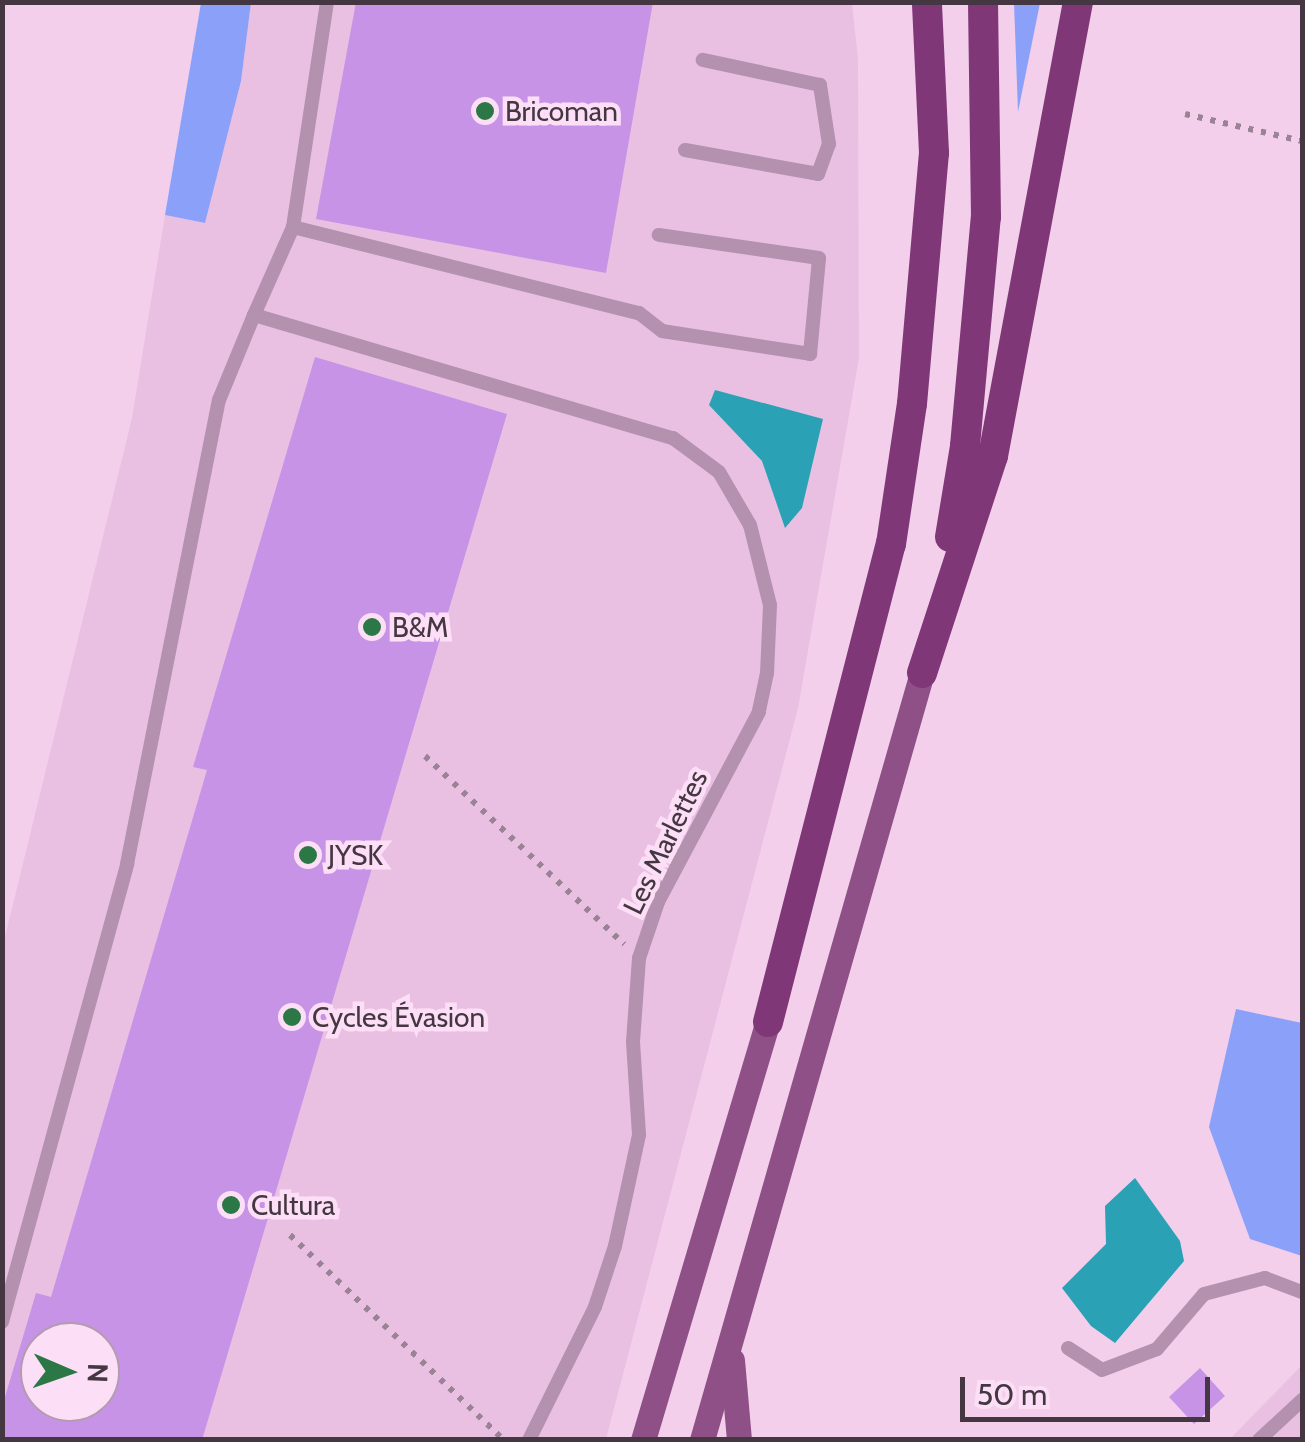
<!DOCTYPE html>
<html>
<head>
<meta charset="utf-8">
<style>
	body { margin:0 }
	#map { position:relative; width:1305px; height:1442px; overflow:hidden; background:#f3cfec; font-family:Cabin,sans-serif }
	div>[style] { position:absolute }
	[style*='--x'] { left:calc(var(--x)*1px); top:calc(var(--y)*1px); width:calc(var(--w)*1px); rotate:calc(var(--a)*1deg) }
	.built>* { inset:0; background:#e9c0e2 }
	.forest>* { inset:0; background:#8ba1f9 }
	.water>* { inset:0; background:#2aa1b5 }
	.building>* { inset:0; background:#c793e7 }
	.path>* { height:6px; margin-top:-3px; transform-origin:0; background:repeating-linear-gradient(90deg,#9b8396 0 5px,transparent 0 13px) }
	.lane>* { height:14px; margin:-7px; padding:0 7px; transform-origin:7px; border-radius:7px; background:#b491ae }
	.primary>* { height:25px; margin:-12.5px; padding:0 12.5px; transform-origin:12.5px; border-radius:12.5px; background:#8e5086 }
	.highway>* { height:30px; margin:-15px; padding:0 15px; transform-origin:15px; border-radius:15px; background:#7f3777 }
	.dots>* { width:28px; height:28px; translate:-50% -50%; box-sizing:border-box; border:5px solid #fcdff7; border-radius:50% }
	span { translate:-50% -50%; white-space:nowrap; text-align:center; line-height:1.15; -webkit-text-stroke:9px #fcdff7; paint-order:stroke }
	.poi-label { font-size:28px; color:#453742 }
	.left { translate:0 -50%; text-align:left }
	.street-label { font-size:28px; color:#453742 }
	.frame { position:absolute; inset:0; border:5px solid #453742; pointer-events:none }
	.north { position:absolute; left:20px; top:1322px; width:100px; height:100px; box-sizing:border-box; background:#fcdff7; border:2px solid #b39caf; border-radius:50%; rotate:92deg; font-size:28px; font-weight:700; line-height:40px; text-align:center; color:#453742 }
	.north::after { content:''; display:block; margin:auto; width:35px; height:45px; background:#2b7745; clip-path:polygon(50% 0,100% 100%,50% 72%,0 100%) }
	.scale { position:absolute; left:960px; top:1377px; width:250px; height:45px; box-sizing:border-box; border:5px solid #453742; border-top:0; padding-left:12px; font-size:30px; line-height:35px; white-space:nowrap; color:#453742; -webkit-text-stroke:8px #fcdff7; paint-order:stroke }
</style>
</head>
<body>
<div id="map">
	<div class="built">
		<i style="clip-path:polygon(evenodd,251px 3px,852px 3px,858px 59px,859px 358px,798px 708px,606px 1439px,3px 1440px,3px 945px,132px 418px,165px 215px,204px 223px,241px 81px,251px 3px,40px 1342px,100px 1342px,100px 1402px,40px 1402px,40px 1342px)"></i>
		<i style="clip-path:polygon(1302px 1365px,1302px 1439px,1230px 1439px)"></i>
	</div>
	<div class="forest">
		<i style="clip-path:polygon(201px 3px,251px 3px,241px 81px,205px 223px,165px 215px)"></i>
		<i style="clip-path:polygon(1014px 3px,1040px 3px,1018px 112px)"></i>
		<i style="clip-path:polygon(1236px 1009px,1302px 1023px,1302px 1256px,1250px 1239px,1209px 1127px)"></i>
	</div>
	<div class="water">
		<i style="clip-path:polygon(715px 390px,823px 419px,802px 508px,785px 528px,762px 461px,709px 405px)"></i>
		<i style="clip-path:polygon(1135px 1178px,1180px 1241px,1184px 1261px,1115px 1343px,1091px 1326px,1062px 1288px,1106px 1244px,1105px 1206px)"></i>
	</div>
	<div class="building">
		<i style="clip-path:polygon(356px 2px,653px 2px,606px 273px,316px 219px)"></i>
		<i style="clip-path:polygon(evenodd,315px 357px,507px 414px,202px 1440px,2px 1440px,2px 1407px,36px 1293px,51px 1297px,207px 770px,193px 767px,315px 357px,40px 1342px,100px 1342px,100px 1402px,40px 1402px,40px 1342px)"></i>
		<i style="clip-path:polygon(1200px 1368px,1225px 1396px,1194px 1424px,1169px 1397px)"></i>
	</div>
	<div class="path">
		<i style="--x:1185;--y:114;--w:120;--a:13"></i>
		<i style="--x:425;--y:756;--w:274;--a:43.4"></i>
		<i style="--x:290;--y:1235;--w:296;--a:43.8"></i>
	</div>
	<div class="lane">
		<i style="--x:685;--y:150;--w:135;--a:10.2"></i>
		<i style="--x:818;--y:174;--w:32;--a:-70"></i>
		<i style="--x:829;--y:144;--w:60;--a:-98.7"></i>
		<i style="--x:820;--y:85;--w:120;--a:-167.9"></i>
		<i style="--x:293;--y:227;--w:357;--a:14"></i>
		<i style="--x:639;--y:313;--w:29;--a:38"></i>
		<i style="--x:662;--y:331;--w:150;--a:8.8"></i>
		<i style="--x:810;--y:354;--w:96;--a:-84.6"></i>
		<i style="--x:819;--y:258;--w:162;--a:-171.8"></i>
		<i style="--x:254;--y:315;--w:96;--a:-66.1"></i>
		<i style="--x:293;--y:227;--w:228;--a:-81.4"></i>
		<i style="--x:2;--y:1322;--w:475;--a:-74.7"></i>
		<i style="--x:127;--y:864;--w:473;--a:-78.8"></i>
		<i style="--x:219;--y:400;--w:92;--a:-67.6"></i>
		<i style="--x:254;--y:315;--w:437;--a:16.4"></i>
		<i style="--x:673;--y:438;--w:57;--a:36.5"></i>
		<i style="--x:719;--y:472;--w:61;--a:59.7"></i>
		<i style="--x:750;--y:525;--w:82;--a:76"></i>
		<i style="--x:770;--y:605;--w:68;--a:92.5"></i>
		<i style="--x:767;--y:673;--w:40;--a:102"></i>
		<i style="--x:759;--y:712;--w:215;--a:118"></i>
		<i style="--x:658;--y:902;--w:59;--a:108.7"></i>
		<i style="--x:639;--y:958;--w:84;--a:94.1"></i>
		<i style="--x:633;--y:1042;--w:93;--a:86.3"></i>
		<i style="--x:639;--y:1135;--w:114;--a:102.2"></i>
		<i style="--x:615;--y:1246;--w:64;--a:108.2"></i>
		<i style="--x:595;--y:1307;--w:148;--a:116.4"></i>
		<i style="--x:1068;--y:1348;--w:40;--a:32.9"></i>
		<i style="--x:1102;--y:1370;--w:59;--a:-20.9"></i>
		<i style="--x:1157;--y:1349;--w:72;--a:-49.5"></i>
		<i style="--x:1204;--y:1294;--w:63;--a:-14.7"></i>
		<i style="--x:1265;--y:1278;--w:40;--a:21"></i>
		<i style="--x:1259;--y:1440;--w:59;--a:-42.9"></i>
	</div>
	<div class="primary">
		<i style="--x:732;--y:1360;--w:80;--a:85"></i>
		<i style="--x:643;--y:1440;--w:436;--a:-73.4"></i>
		<i style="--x:702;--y:1440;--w:798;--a:-74"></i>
	</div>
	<div class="highway">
		<i style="--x:950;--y:537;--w:92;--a:-80.6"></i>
		<i style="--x:965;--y:446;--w:230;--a:-84.8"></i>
		<i style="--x:986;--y:217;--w:215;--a:-90.8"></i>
		<i style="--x:922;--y:673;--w:228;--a:-71.9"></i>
		<i style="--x:993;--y:456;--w:462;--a:-79.4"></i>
		<i style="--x:768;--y:1022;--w:494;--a:-75.6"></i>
		<i style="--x:891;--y:544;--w:142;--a:-81.5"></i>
		<i style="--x:912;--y:404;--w:252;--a:-85"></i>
		<i style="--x:934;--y:153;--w:151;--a:-92.7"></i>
	</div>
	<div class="dots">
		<i style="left:485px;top:111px;background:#2b7745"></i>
		<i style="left:372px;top:627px;background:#2b7745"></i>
		<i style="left:308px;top:855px;background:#2b7745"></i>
		<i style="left:292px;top:1017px;background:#2b7745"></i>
		<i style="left:231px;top:1205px;background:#2b7745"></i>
	</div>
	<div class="poi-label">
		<span class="left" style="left:505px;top:111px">Bricoman</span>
		<span class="left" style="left:392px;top:627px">B&amp;M</span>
		<span class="left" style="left:328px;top:855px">JYSK</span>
		<span class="left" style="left:312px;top:1017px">Cycles Évasion</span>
		<span class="left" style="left:251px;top:1205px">Cultura</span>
	</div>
	<div class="street-label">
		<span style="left:665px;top:842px;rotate:-64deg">Les Marlettes</span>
	</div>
	<div class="frame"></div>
	<div class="north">N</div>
	<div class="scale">50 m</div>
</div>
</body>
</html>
